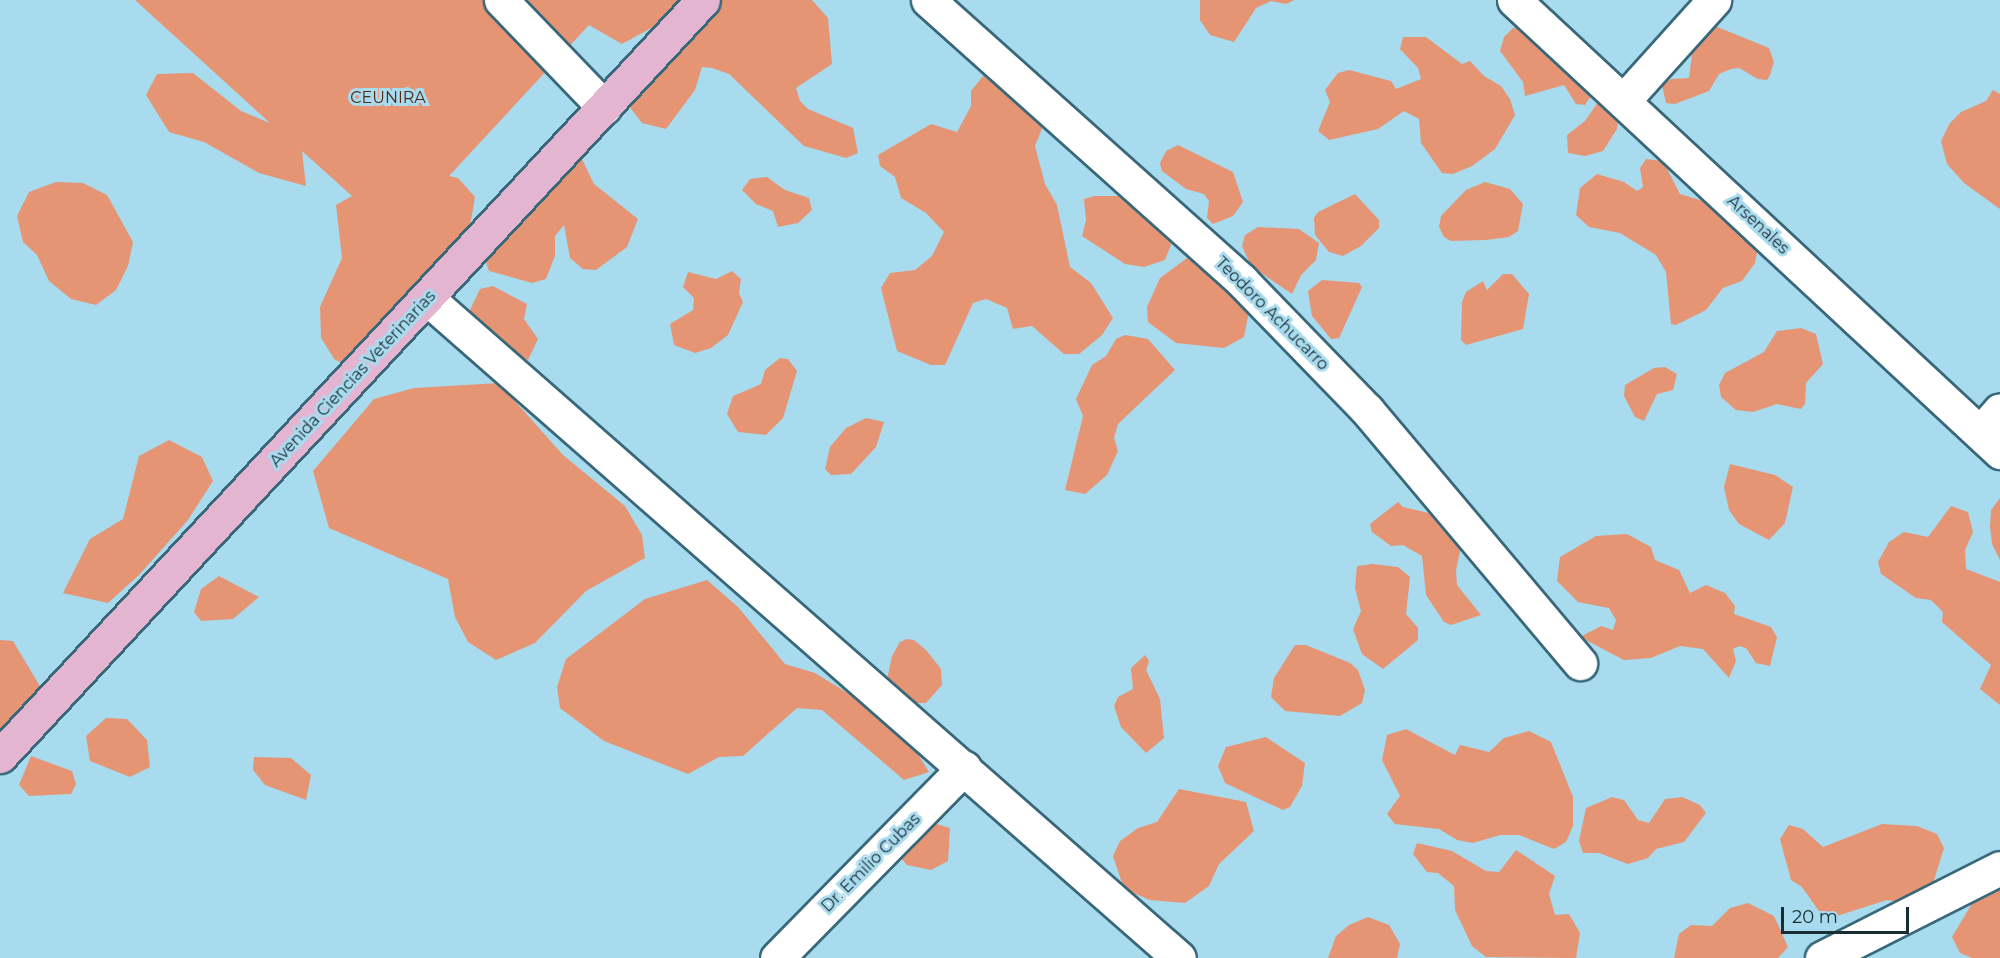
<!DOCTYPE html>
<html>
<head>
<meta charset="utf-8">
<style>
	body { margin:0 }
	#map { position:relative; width:2000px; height:958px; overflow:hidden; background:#a9dbee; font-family:Montserrat,sans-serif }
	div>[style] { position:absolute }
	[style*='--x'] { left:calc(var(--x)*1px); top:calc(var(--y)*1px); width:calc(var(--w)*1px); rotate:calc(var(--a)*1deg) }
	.green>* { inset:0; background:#e59574 }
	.roads { filter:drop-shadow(2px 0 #386879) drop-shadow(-2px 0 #386879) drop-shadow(0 2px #386879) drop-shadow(0 -2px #386879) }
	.minor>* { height:33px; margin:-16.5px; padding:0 16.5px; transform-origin:16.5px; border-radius:16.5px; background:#fff }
	.major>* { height:33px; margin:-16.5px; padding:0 16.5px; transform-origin:16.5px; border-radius:16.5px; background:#e3b5d1 }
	span { translate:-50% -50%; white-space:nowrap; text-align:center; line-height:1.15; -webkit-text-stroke:6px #a9dbee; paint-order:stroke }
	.park-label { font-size:16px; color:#512715 }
	.street-label { font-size:16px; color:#192d34 }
	.scale { position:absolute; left:1781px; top:907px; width:128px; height:27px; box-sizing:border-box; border:3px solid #192d34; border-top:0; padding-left:8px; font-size:18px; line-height:21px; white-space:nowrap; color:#192d34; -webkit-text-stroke:4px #a9dbee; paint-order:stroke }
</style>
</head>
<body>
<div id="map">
	<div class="green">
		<i style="clip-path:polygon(135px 0,680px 0,678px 12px,692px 0,812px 0,828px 18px,832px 64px,796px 88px,800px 101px,808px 109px,853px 128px,858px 153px,846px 158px,804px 146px,729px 74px,712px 68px,702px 67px,695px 90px,666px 129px,642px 123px,625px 101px,675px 15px,622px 44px,589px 25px,449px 176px,458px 178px,475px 197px,470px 226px,439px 271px,410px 344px,390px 364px,362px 369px,335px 360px,321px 338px,320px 307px,342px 258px,336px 205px,352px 196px,302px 151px,306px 186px,259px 173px,204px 142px,169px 132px,146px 95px,157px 74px,193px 73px,241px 111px,270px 123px)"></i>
		<i style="clip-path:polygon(1200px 0,1294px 0,1286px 4px,1271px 1px,1256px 8px,1234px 42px,1210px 35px,1200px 20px)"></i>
		<i style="clip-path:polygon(1715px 26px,1769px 48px,1774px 62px,1770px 75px,1767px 80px,1758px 79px,1739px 68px,1731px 69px,1719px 74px,1709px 91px,1675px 104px,1666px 103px,1662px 85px,1671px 79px,1689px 78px,1692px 54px)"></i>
		<i style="clip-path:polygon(1527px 27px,1598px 85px,1585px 105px,1576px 104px,1564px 85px,1525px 96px,1523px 82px,1500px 51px,1504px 37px,1513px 28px)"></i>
		<i style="clip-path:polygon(1403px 37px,1426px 37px,1462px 64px,1470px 61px,1484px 76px,1501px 86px,1510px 99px,1515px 115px,1495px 149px,1472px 166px,1453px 174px,1442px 173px,1421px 143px,1419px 119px,1404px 111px,1378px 129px,1329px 140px,1318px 131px,1330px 102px,1325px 90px,1338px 73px,1349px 70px,1391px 81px,1396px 89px,1421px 79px,1418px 68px,1400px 49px)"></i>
		<i style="clip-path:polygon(988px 70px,1047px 116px,1035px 146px,1045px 184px,1057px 205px,1070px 267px,1091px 283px,1113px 318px,1102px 335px,1079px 354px,1064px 354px,1032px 326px,1013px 329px,1007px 308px,986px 299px,973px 303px,945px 365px,931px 365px,897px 351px,881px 288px,890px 273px,915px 270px,932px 256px,944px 232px,926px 213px,901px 198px,895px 177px,880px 166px,878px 155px,931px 124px,957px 132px,971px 106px,971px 91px)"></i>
		<i style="clip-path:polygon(1993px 90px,2000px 94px,2000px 209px,1964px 183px,1947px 164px,1941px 141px,1950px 123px,1961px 112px,1986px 101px)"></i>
		<i style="clip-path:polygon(1598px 102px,1610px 106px,1618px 119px,1617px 129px,1603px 151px,1585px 156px,1568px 153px,1567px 135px,1585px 121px)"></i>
		<i style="clip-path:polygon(1178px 145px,1233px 172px,1243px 202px,1233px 216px,1213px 224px,1207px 218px,1209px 201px,1204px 194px,1186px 189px,1162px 171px,1160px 163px,1166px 151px)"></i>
		<i style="clip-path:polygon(557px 147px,581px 157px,594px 184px,638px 219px,627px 247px,596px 270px,583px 269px,570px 258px,564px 225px,555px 236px,555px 256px,546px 279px,532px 283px,489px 271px,483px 253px)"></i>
		<i style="clip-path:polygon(1646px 159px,1663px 161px,1680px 194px,1720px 206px,1760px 238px,1755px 263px,1742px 281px,1723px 288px,1706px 310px,1676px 325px,1671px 324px,1666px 272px,1656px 255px,1620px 233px,1589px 227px,1576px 215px,1580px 188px,1597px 174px,1624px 182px,1637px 191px,1643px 187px,1640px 168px)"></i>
		<i style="clip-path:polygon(767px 177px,785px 190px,809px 198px,812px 210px,798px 223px,778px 227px,773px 211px,756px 204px,742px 190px,750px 179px)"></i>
		<i style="clip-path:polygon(56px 182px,83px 183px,107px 195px,133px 242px,128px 266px,116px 290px,96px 305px,71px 299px,49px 281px,37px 255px,23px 242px,17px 216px,29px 192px)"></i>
		<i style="clip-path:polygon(1485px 182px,1510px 189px,1523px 204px,1518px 231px,1509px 237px,1486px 240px,1451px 241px,1444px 237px,1439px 227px,1441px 216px,1466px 190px)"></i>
		<i style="clip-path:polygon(1355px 194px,1379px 220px,1379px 228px,1361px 246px,1343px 256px,1329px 252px,1315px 235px,1314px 218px,1318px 212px)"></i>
		<i style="clip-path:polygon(1094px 196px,1122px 196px,1167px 231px,1171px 245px,1165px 260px,1144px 267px,1125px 264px,1082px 236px,1086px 220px,1084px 199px)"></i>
		<i style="clip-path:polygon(1258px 227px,1299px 229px,1319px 243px,1316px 260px,1301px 275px,1292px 294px,1251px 266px,1242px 246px,1245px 235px)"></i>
		<i style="clip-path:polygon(1202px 247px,1250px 306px,1244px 337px,1224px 348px,1176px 343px,1148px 322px,1147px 307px,1160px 278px)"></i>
		<i style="clip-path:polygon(732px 271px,741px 279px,739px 293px,743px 302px,728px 335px,711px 348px,695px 353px,674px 345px,670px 324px,693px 310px,694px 298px,683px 287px,688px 272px,716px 279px)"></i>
		<i style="clip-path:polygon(1503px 274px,1512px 274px,1529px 294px,1523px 329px,1466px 345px,1461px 340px,1462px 302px,1466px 292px,1483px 281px,1487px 290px)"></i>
		<i style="clip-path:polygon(1322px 280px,1359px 283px,1362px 287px,1339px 338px,1331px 339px,1312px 316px,1308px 291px)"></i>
		<i style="clip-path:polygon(493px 286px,527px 304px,524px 319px,538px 339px,528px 360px,503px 350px,468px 314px,480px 289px)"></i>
		<i style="clip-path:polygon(1801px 328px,1816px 334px,1823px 364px,1806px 383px,1805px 404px,1801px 409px,1777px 404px,1753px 412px,1736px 410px,1721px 397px,1719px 385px,1725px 373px,1764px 352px,1777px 331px)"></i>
		<i style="clip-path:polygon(1125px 335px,1148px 339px,1175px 370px,1118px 424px,1114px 438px,1118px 451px,1107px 475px,1085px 494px,1065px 490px,1083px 416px,1076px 399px,1092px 365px,1106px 356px,1116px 339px)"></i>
		<i style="clip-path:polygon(780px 358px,788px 359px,797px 371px,783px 418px,766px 435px,738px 432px,727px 414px,733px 396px,761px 384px,765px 370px)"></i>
		<i style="clip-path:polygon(1665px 367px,1677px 374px,1673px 390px,1657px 394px,1644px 421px,1635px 417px,1624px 396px,1625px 385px,1654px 368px)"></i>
		<i style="clip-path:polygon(499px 383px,563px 455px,625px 506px,642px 535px,645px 558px,586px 591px,535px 643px,496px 660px,468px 642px,455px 617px,448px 579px,329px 528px,313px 471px,374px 399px,414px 388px)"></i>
		<i style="clip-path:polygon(866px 418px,884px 422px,876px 447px,851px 474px,831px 475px,825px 469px,830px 447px,846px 428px)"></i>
		<i style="clip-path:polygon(169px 440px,202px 457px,213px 481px,188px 520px,139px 575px,108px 603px,63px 593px,90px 539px,123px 519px,139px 456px)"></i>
		<i style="clip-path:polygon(1730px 464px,1775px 475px,1793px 487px,1785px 523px,1769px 540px,1739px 524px,1729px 510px,1724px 487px)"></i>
		<i style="clip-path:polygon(2000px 498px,2000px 560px,1992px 544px,1990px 527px,1991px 510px)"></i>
		<i style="clip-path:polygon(1398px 502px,1403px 507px,1433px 514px,1444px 523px,1461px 547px,1456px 570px,1457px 585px,1481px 615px,1451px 625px,1444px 622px,1426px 595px,1422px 556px,1403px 545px,1391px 546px,1372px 532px,1370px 524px)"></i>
		<i style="clip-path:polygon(1951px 506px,1968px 512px,1973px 532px,1965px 550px,1966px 569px,2000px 582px,2000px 705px,1980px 689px,1991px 665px,1942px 622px,1943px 612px,1931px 600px,1916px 598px,1881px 574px,1878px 562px,1889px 542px,1904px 532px,1928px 537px)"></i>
		<i style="clip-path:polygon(1627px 534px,1651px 547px,1655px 560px,1679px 570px,1690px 593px,1706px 585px,1725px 593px,1735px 606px,1734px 614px,1771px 627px,1777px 637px,1770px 666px,1756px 663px,1746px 648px,1739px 646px,1733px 649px,1736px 661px,1729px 678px,1703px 649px,1680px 646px,1651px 658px,1624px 660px,1580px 637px,1601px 626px,1613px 630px,1616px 620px,1609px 608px,1578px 602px,1557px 581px,1560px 557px,1596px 536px)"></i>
		<i style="clip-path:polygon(1372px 564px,1398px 567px,1410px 577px,1406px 614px,1418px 628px,1418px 640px,1383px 669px,1362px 654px,1353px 629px,1361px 611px,1355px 588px,1357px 566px)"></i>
		<i style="clip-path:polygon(219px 576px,259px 597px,233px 619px,201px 621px,194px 612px,201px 589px)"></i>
		<i style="clip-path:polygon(707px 580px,738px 607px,785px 664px,815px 673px,900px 725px,929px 772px,904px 780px,822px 710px,797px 708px,743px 756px,719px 757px,688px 774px,604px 741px,560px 708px,557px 687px,566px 659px,645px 599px)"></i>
		<i style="clip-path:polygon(907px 639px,914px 640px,926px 650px,941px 669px,942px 685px,926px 703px,911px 703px,887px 680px,892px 656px,900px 642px)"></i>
		<i style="clip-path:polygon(0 640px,13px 641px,41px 688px,0 751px)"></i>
		<i style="clip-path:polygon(1295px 645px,1306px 645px,1350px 663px,1358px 670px,1365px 690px,1362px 703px,1340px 716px,1285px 711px,1271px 697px,1274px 678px)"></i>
		<i style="clip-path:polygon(1145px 655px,1149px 661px,1146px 670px,1160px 699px,1164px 738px,1146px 753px,1121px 727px,1114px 706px,1118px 697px,1133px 689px,1131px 668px)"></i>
		<i style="clip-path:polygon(106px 718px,127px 719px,147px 740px,150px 767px,130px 777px,90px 761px,86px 736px)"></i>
		<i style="clip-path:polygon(1406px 729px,1455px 755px,1460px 745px,1489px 752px,1504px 738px,1529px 731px,1551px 742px,1573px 797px,1573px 826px,1566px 842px,1554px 849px,1519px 835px,1500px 835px,1473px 843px,1457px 840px,1439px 829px,1395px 824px,1387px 814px,1400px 796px,1382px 760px,1387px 735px)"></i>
		<i style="clip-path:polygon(1266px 737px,1305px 763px,1302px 786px,1290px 807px,1283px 810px,1225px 783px,1218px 766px,1226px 747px)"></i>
		<i style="clip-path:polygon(31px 756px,72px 771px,76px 784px,71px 794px,29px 796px,19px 785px)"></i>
		<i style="clip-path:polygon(254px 757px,291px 758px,311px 775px,306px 800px,265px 785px,253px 770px)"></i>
		<i style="clip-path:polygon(1179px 789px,1246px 802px,1254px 831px,1219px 864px,1209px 886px,1185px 903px,1150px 900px,1124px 889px,1113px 856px,1120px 841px,1138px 828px,1157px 822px)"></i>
		<i style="clip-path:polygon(1612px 797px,1624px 800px,1638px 820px,1649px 823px,1665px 799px,1682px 797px,1700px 805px,1706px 813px,1684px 842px,1656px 849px,1648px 858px,1628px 864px,1599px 853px,1583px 853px,1579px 841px,1586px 808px)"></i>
		<i style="clip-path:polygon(906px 815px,950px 828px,948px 861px,931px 870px,907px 865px,892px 848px)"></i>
		<i style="clip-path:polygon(1882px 824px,1917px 826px,1937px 834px,1944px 848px,1930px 893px,1906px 903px,1887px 900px,1837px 916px,1821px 914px,1802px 887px,1791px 880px,1780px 839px,1789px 825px,1803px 829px,1823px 847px)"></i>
		<i style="clip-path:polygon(1417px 843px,1452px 851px,1486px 871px,1499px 872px,1516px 850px,1555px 876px,1549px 894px,1555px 915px,1569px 914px,1580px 933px,1576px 958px,1486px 957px,1472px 946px,1455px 910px,1454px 886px,1438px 873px,1427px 872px,1413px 854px)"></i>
		<i style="clip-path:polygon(1983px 885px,2000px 890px,2000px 958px,1972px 958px,1960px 953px,1952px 937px)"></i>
		<i style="clip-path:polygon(1748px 903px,1774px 916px,1788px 947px,1778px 958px,1674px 958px,1679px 934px,1691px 925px,1712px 926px,1730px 908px)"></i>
		<i style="clip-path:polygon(1368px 917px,1389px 925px,1400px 944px,1397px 958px,1328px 958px,1336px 936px,1349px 925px)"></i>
	</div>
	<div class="roads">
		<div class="minor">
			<i style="--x:501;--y:0;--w:149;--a:46.1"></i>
			<i style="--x:928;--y:0;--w:421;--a:41.8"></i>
			<i style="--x:1242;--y:281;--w:180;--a:45.9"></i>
			<i style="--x:1367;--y:410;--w:331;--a:49.9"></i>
			<i style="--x:1514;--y:0;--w:664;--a:42.92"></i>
			<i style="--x:1624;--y:100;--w:135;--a:-48"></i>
			<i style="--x:428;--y:299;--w:999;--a:41.27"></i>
			<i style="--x:1980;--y:433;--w:30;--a:-49"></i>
			<i style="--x:777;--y:958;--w:267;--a:-45.5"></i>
			<i style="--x:1822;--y:958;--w:199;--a:-26.8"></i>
		</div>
		<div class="major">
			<i style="--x:0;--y:756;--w:1032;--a:-47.08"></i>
		</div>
	</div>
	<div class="park-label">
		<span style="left:388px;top:98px">CEUNIRA</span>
	</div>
	<div class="street-label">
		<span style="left:1758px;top:225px;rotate:43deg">Arsenales</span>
		<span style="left:1272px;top:314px;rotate:45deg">Teodoro Achucarro</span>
		<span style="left:353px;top:379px;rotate:-47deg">Avenida Ciencias Veterinarias</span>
		<span style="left:871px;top:863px;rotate:-45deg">Dr. Emilio Cubas</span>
	</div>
	<div class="scale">20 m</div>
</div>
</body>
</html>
